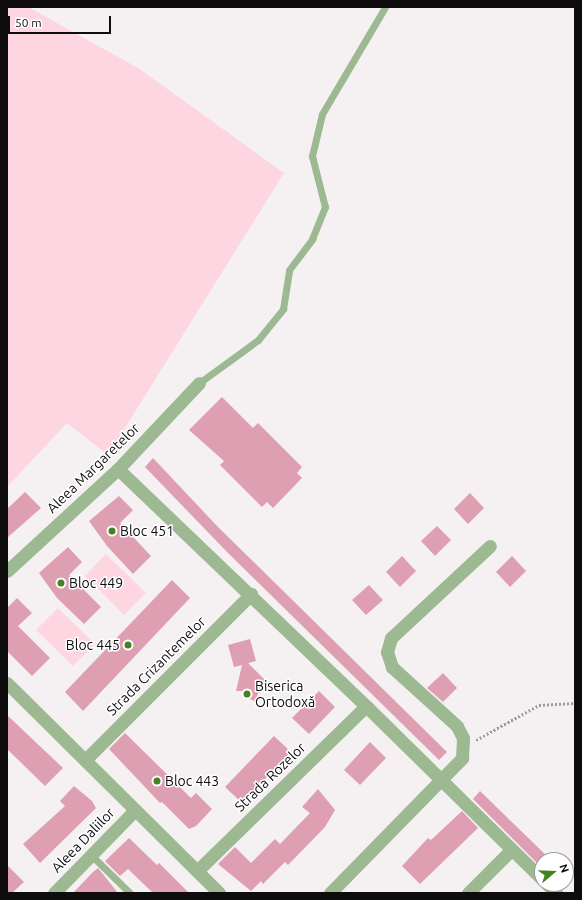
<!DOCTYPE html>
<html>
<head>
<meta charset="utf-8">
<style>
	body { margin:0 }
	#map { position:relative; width:582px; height:900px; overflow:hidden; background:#f5f0f1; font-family:Ubuntu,sans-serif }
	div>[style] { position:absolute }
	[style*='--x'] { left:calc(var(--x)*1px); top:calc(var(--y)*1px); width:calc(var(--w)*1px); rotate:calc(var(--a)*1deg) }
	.green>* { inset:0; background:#fdd6e1 }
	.building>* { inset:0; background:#df9fb3 }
	.path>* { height:2.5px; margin-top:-1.25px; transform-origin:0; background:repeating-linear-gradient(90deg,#9f9b9c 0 2px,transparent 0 4px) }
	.service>* { height:7px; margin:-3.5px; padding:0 3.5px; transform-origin:3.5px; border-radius:3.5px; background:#9db991 }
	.minor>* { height:13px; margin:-6.5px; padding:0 6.5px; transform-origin:6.5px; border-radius:6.5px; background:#9db991 }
	.dots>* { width:11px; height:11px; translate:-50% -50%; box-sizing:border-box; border:2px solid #fff; border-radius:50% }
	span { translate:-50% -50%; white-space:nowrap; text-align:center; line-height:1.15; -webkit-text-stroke:3px #fff; paint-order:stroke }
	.street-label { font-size:14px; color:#0e0c0c }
	.poi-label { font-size:14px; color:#0e0c0c }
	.left { translate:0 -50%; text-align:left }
	.right { translate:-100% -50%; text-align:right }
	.frame { position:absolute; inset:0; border:8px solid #0e0c0c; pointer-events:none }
	.north { position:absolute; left:534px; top:852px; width:40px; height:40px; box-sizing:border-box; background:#fff; border:1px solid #9f9e9e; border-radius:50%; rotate:71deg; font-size:11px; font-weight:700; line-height:16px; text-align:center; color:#0e0c0c }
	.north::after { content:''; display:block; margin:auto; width:14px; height:18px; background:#458220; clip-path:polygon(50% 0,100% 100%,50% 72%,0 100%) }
	.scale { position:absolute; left:8px; top:16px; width:103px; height:18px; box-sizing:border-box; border:2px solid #0e0c0c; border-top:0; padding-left:5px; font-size:12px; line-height:14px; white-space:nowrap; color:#0e0c0c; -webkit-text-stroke:3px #fff; paint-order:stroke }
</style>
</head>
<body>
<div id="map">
	<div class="green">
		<i style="clip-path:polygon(7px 7px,28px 7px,138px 68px,284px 173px,108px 455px,67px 423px,7px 487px)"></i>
		<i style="clip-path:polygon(106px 554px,146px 593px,124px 615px,85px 576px)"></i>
		<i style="clip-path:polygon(58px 608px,95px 644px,73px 666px,36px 630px)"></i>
	</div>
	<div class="building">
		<i style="clip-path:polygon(222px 397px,253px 428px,258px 423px,302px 467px,297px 473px,302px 478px,273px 508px,267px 502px,262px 507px,220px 465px,224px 461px,189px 430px)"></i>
		<i style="clip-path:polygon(153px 458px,218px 527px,447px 752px,439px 760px,228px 553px,145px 467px)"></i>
		<i style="clip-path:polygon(25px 492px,41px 508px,7px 538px,7px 509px)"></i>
		<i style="clip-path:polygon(470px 493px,484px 508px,468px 524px,454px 509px)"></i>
		<i style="clip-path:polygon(119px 496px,133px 510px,120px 523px,151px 556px,133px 574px,107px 546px,89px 521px)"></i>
		<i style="clip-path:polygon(437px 526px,451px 540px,435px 556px,421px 541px)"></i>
		<i style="clip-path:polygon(68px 547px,82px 562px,69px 575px,101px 607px,84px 624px,57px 598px,39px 573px)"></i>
		<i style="clip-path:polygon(402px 556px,416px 571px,400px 587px,386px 572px)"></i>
		<i style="clip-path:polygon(512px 556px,526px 571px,510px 587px,496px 572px)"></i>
		<i style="clip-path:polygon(172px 580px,190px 598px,83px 711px,65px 692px)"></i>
		<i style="clip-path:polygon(369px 585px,383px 600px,366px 615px,352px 600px)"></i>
		<i style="clip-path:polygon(17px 598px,32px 613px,18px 626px,50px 658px,32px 676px,7px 651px,7px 608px)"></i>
		<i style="clip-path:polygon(250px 639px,256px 661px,248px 663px,266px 681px,261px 686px,262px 692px,258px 693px,256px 702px,244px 696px,243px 691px,236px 691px,242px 665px,234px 667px,228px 645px)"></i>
		<i style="clip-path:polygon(443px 673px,457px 688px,443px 702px,427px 688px)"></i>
		<i style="clip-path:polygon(319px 691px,335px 707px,309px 734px,292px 718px)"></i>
		<i style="clip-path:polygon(7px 715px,63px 768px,45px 786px,7px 749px)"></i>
		<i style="clip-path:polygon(125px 733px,191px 798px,196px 793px,212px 809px,196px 826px,189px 829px,162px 802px,160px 803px,109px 749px)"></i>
		<i style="clip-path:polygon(274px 736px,291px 752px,242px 803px,225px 787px)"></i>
		<i style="clip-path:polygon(370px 742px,386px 758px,360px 785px,344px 770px)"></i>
		<i style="clip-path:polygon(74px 786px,92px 801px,96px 808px,40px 863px,23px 844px,65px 806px,60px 801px)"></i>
		<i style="clip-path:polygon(318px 789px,335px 810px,325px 827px,288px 865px,285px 862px,263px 884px,261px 881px,251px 891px,218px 864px,235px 847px,251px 863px,275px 839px,280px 844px,310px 813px,302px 807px)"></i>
		<i style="clip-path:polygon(480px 791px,551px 860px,542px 860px,542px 868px,473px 799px)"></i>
		<i style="clip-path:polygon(462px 811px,478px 828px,420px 884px,402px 866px,428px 838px,431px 840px)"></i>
		<i style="clip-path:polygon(129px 838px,157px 865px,159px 863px,189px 893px,153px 893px,128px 869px,120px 876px,105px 861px)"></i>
		<i style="clip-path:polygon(7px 865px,24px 882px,12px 893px,7px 893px)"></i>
		<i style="clip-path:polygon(98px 868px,118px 893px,73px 893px,92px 873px)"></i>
	</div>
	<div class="path">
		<i style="--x:476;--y:740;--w:72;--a:-29.1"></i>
		<i style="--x:539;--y:705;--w:36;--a:-3"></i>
	</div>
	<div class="service">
		<i style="--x:199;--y:383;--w:73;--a:-36.1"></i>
		<i style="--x:258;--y:340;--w:40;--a:-51"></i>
		<i style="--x:283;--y:309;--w:39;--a:-81"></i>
		<i style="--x:289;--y:270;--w:39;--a:-53"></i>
		<i style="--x:312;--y:239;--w:35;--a:-68"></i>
		<i style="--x:325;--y:207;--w:53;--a:-104.3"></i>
		<i style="--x:312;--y:156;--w:43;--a:-76.6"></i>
		<i style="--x:322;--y:114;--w:124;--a:-59.5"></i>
		<i style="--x:91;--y:855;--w:54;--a:44.3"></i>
	</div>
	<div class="minor">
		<i style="--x:118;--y:469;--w:343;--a:43.7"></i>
		<i style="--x:366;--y:706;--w:247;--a:44.5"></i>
		<i style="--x:7;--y:571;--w:151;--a:-42.6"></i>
		<i style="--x:118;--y:469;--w:118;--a:-46.7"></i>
		<i style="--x:7;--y:683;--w:298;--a:44.7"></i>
		<i style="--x:85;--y:760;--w:235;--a:-45"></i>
		<i style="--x:197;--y:871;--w:236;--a:-44.3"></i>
		<i style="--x:547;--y:884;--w:13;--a:45"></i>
		<i style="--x:54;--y:893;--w:116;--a:-45.7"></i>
		<i style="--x:330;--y:893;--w:189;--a:-45.6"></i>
		<i style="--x:462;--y:758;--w:20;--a:-87"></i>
		<i style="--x:463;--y:738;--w:13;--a:-117"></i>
		<i style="--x:457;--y:726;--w:88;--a:-137.8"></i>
		<i style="--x:392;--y:667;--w:16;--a:-108"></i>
		<i style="--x:387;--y:652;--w:15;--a:-74"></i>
		<i style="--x:391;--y:638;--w:135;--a:-42.9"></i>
		<i style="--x:468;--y:893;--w:61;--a:-45"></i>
	</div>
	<div class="dots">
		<i style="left:112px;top:531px;background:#458220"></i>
		<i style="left:61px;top:583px;background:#458220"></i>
		<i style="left:128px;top:645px;background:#458220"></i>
		<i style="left:247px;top:694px;background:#458220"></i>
		<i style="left:157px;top:781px;background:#458220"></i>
	</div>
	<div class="street-label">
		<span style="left:93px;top:468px;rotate:-44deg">Aleea Margaretelor</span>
		<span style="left:156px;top:666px;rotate:-45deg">Strada Crizantemelor</span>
		<span style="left:270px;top:777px;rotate:-44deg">Strada Rozelor</span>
		<span style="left:83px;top:840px;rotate:-46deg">Aleea Daliilor</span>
	</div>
	<div class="poi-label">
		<span class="left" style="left:120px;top:531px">Bloc 451</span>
		<span class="left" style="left:69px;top:583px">Bloc 449</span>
		<span class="right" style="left:120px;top:645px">Bloc 445</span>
		<span class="left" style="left:255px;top:694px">Biserica<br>Ortodoxă</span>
		<span class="left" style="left:165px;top:781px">Bloc 443</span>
	</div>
	<div class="frame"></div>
	<div class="north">N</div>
	<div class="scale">50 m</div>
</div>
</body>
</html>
